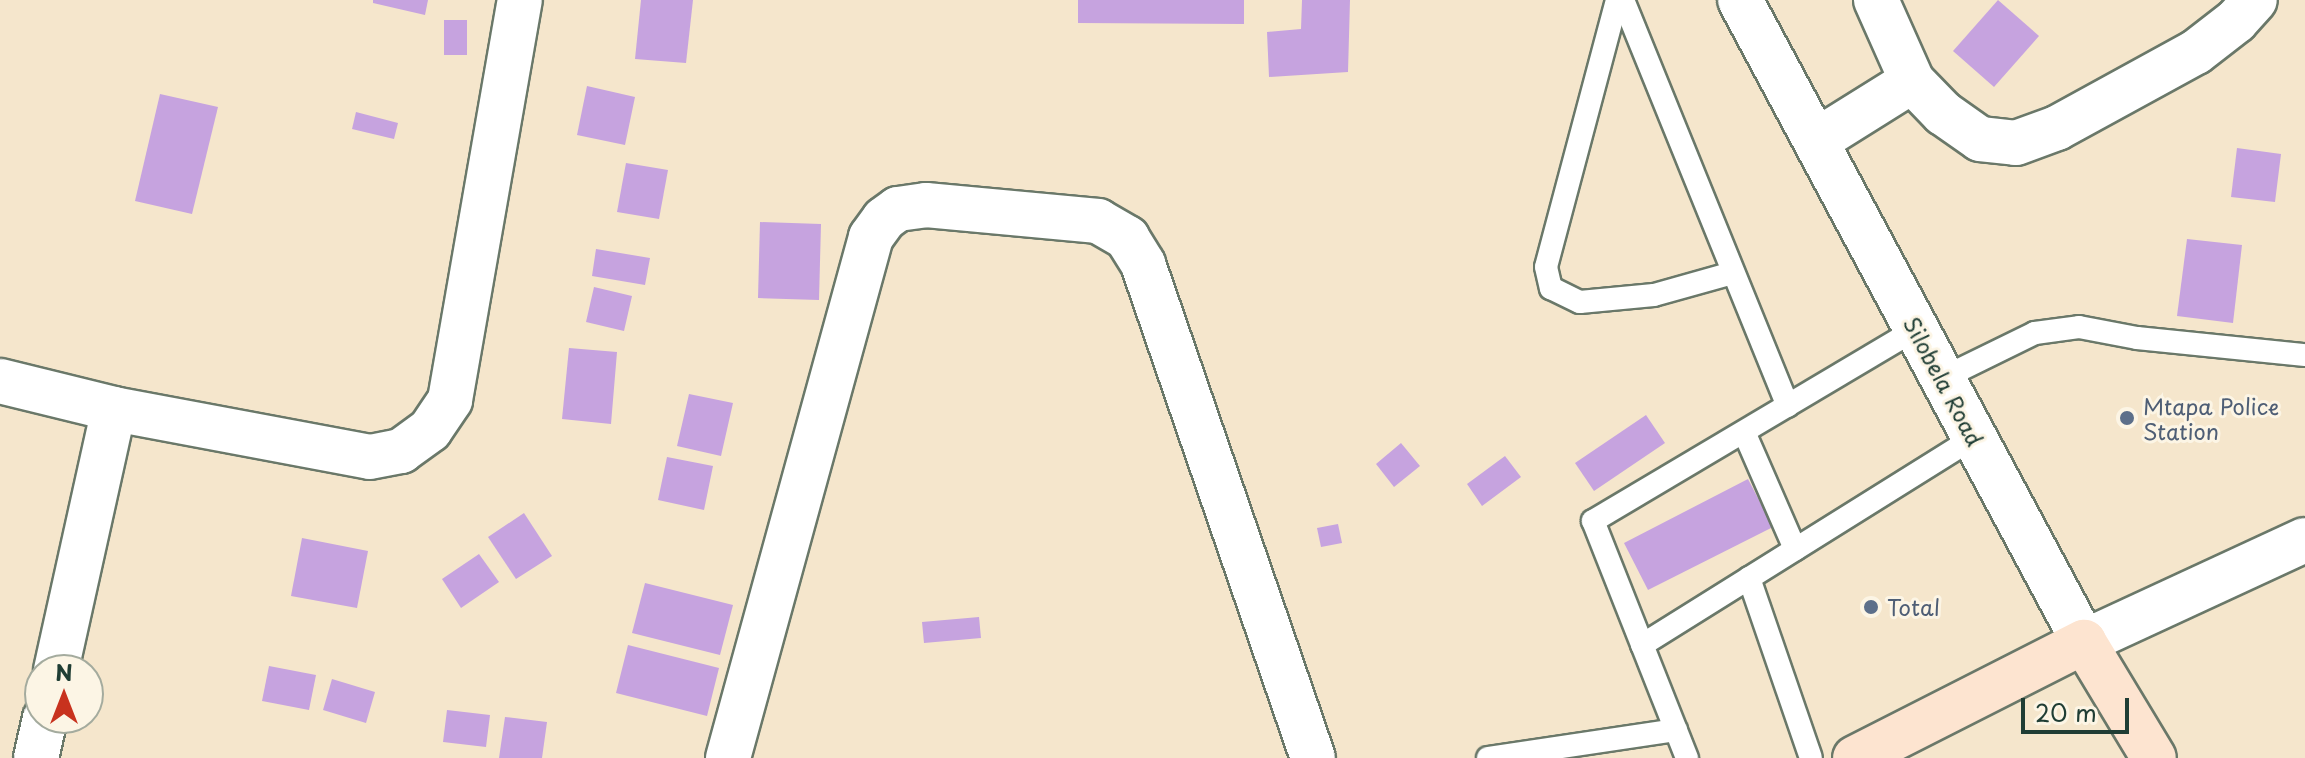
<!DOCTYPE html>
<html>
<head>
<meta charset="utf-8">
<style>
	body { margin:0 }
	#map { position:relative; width:2305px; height:758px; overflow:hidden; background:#f5e6cc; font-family:"Playpen Sans",sans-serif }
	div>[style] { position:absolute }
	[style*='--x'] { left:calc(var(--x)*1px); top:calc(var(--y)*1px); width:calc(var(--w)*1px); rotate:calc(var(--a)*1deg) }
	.building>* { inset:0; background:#c6a3df }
	.roads { filter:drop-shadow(2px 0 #6a7869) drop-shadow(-2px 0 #6a7869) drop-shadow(0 2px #6a7869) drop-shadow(0 -2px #6a7869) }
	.service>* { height:22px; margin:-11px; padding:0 11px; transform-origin:11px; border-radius:11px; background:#fff }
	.minor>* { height:44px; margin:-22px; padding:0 22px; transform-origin:22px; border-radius:22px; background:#fff }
	.tertiary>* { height:44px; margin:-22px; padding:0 22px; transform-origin:22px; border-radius:22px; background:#fff }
	.secondary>* { height:44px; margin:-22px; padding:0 22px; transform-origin:22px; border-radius:22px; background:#fde4d0 }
	.dots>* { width:22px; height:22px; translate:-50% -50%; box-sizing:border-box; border:4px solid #fcf5e5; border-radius:50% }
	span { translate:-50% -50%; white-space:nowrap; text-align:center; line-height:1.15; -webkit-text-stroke:6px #fcf5e5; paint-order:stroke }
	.street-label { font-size:22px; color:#1f3d34 }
	.service-label { font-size:22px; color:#4e5e75 }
	.left { translate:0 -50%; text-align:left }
	.north { position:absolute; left:24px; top:654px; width:80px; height:80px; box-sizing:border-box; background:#fcf5e5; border:2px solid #a4ab9e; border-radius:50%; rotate:0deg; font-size:22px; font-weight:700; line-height:32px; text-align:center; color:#1f3d34 }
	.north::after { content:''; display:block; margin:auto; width:28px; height:36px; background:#c8321e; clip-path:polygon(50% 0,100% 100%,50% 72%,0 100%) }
	.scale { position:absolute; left:2021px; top:698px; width:108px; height:36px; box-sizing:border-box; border:4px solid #1f3d34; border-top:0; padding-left:10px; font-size:24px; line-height:28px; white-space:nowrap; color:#1f3d34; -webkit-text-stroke:6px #fcf5e5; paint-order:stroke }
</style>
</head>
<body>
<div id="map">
	<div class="building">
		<i style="clip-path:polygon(373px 0,428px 0,425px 15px,373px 3px)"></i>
		<i style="clip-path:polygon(641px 0,693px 0,686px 63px,635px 59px)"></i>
		<i style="clip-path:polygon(1078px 0,1244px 0,1244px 24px,1078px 23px)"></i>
		<i style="clip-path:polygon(1302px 0,1350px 0,1348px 72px,1269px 77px,1267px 32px,1301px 29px)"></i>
		<i style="clip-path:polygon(1998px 0,2039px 36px,1994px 87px,1953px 51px)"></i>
		<i style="clip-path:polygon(444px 20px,467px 20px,467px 55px,444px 55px)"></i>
		<i style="clip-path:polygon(587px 86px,635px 97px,625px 145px,577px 135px)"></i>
		<i style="clip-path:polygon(160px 94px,218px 107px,192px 214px,135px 201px)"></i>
		<i style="clip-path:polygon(356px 112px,398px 123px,394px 139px,352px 129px)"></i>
		<i style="clip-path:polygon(2237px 148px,2281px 154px,2275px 202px,2231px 197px)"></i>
		<i style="clip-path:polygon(626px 163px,668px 170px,659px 219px,617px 212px)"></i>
		<i style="clip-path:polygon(760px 222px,821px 224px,819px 300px,758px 298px)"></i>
		<i style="clip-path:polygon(2187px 239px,2242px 245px,2233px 323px,2177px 316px)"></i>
		<i style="clip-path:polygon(596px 249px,650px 258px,645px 285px,592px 276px)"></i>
		<i style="clip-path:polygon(594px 287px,632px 296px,624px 331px,586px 322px)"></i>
		<i style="clip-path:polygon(569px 348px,617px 352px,611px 424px,562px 419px)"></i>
		<i style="clip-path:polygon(689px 394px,733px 403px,721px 456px,677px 446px)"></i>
		<i style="clip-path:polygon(1646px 415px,1665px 443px,1594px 491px,1575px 463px)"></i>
		<i style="clip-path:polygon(1401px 443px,1420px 466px,1394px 487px,1376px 464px)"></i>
		<i style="clip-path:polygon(1505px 456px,1521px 477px,1482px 506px,1467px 484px)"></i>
		<i style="clip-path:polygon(667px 457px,713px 466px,704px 510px,658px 500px)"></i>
		<i style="clip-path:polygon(1748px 479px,1773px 527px,1648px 590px,1624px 543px)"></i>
		<i style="clip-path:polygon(524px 513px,552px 556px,516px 579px,488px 537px)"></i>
		<i style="clip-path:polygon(1338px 524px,1342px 543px,1321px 547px,1317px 528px)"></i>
		<i style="clip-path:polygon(302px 538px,368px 551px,357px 608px,291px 596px)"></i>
		<i style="clip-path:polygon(479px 554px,499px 582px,461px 608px,442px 579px)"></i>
		<i style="clip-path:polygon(645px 583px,733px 605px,720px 655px,632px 633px)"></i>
		<i style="clip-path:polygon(979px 617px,981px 638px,924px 643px,922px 622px)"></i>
		<i style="clip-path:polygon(628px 645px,719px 668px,707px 716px,616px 693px)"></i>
		<i style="clip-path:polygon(269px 666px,316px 675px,309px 710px,262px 701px)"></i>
		<i style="clip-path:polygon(332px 679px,375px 692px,366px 723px,323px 710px)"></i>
		<i style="clip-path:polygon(447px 710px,490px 715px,486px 747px,443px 742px)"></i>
		<i style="clip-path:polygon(505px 717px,547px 722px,542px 758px,499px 758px)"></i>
	</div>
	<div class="roads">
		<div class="service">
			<i style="--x:1617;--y:0;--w:276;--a:104.9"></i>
			<i style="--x:1546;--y:267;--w:22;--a:77"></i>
			<i style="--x:1551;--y:288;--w:32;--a:26"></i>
			<i style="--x:1580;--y:302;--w:74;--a:-5.4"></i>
			<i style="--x:1654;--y:295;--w:82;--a:-15.6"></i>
			<i style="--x:1623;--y:0;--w:438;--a:67.9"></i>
			<i style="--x:1943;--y:378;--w:102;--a:-26.1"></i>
			<i style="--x:2035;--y:333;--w:44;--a:-7.8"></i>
			<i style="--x:2079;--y:327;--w:59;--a:10.7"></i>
			<i style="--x:2137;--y:338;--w:169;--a:5.8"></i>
			<i style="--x:1744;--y:432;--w:128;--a:66.4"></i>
			<i style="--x:1749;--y:578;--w:190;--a:71"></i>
			<i style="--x:1642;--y:645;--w:393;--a:-32"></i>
			<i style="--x:1488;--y:758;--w:190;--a:-8.5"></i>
			<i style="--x:1687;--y:758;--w:255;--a:-111.6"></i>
			<i style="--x:1593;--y:521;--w:377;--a:-30.7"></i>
		</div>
		<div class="minor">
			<i style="--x:1876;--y:0;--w:89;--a:66"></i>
			<i style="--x:1912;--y:81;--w:45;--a:45.9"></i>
			<i style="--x:1943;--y:113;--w:45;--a:35.1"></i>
			<i style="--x:1980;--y:139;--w:36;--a:6"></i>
			<i style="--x:2016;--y:143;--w:44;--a:-20.1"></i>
			<i style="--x:2057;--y:128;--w:158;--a:-28.7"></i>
			<i style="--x:2196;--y:52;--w:51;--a:-37.8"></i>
			<i style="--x:2236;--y:21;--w:28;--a:-48"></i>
			<i style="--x:1816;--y:141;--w:113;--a:-32"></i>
			<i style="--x:0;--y:381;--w:117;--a:13.8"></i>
			<i style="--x:114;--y:409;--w:260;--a:10.6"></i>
			<i style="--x:370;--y:457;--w:32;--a:-11"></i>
			<i style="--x:401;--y:451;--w:36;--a:-36"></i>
			<i style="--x:430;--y:430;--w:36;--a:-56"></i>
			<i style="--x:450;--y:400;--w:406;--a:-80.1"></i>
			<i style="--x:56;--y:670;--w:267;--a:-77.5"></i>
			<i style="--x:36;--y:758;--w:41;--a:-77.3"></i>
			<i style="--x:728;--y:758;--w:540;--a:-74.65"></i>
			<i style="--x:871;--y:237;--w:22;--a:-54"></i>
			<i style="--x:884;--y:219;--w:17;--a:-36"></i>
			<i style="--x:898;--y:209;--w:28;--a:-8"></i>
			<i style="--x:926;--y:205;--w:173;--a:5.3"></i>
			<i style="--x:1098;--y:221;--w:34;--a:30"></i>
			<i style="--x:1127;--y:238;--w:31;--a:58"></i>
			<i style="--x:1143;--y:264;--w:522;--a:71.01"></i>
		</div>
		<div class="tertiary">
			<i style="--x:1740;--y:0;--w:728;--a:61.82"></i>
			<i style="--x:2084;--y:642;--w:243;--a:-24.8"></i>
		</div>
		<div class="secondary">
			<i style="--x:1855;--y:758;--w:257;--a:-26.9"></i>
			<i style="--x:2084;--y:642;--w:135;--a:58.9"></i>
		</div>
	</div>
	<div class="dots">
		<i style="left:2127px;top:418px;background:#5c6f8a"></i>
		<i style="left:1871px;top:607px;background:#5c6f8a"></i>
	</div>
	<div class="street-label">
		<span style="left:1944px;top:381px;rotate:62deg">Silobela Road</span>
	</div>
	<div class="service-label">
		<span class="left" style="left:2143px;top:418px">Mtapa Police<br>Station</span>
		<span class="left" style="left:1887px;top:607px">Total</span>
	</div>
	<div class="north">N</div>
	<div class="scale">20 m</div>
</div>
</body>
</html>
